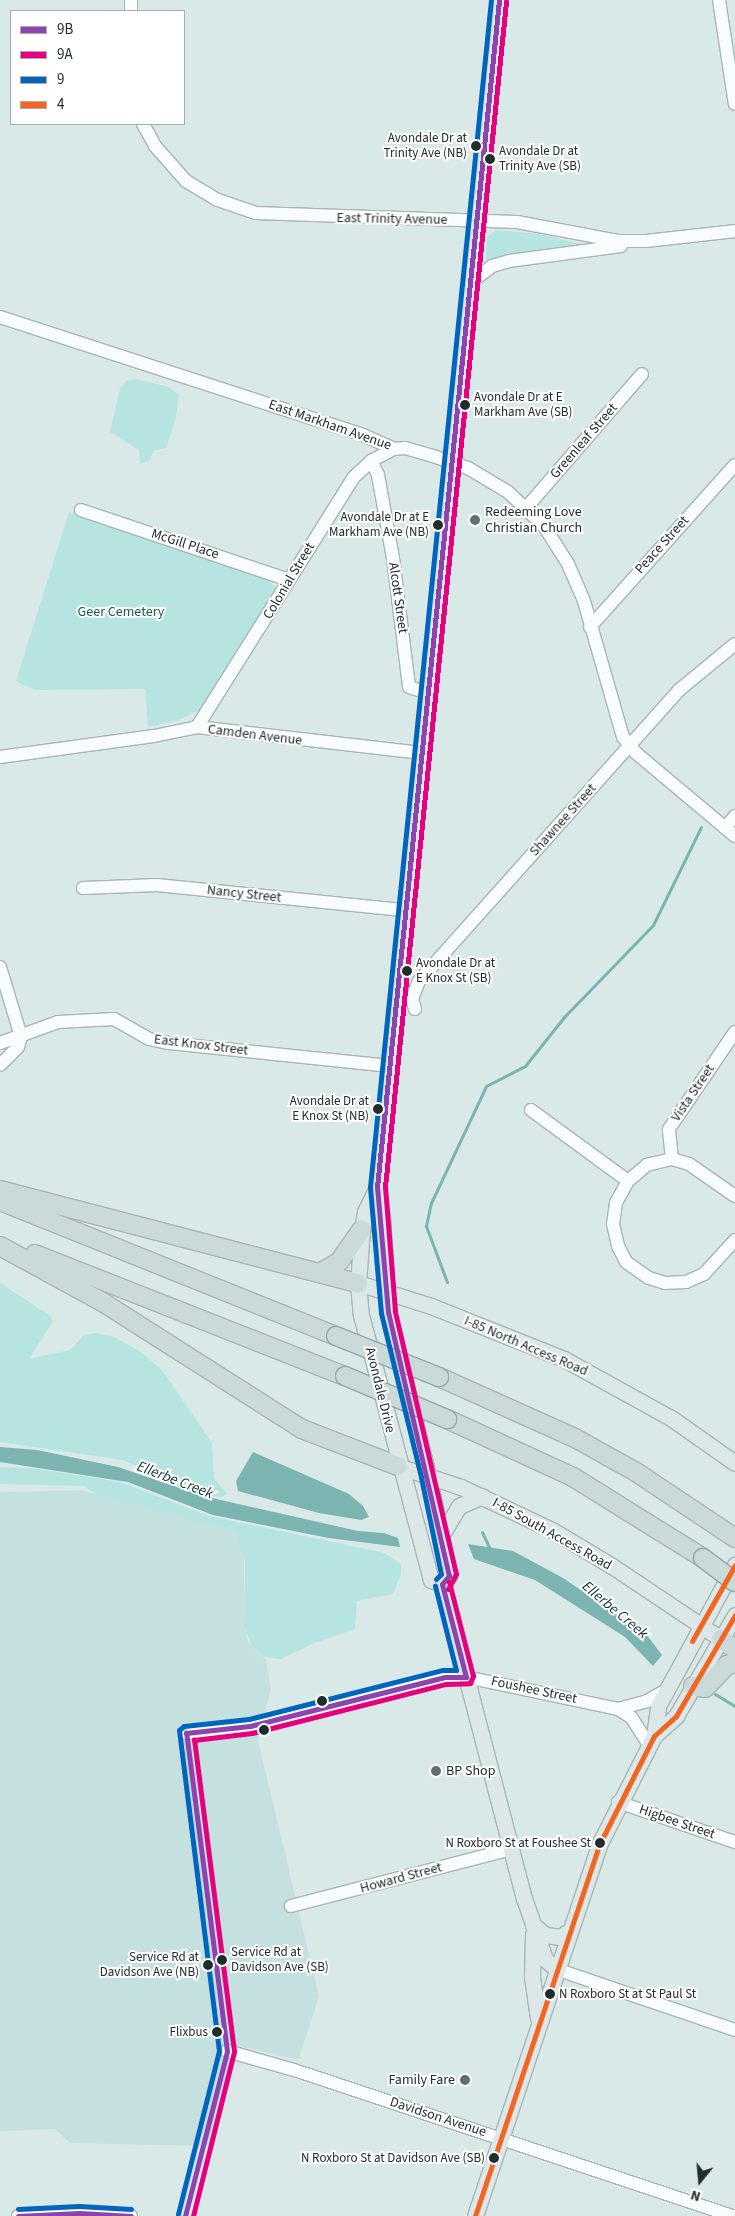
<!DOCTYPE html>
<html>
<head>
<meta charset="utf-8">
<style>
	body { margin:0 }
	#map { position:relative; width:735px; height:2216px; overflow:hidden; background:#d9e9e8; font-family:"Source Sans 3",sans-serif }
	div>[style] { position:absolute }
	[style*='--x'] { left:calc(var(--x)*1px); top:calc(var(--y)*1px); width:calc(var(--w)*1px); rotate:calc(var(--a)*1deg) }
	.built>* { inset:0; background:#c4e1df }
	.green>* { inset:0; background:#b6e4e0 }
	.water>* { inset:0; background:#7bb4b1 }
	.stream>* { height:3px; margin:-1.5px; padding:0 1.5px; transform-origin:1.5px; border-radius:1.5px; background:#7bb4b1 }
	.roads { filter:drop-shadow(1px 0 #a8b5b4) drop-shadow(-1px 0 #a8b5b4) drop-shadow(0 1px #a8b5b4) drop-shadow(0 -1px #a8b5b4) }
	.minor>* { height:12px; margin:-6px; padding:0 6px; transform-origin:6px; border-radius:6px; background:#f9fcfc }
	.major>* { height:15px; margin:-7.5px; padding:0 7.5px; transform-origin:7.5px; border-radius:7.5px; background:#dce7e7 }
	.highway>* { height:18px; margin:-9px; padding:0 9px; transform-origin:9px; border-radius:9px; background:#c9dad9 }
	.bridges { filter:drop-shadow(1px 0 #90a8a7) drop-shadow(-1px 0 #90a8a7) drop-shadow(0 1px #90a8a7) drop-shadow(0 -1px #90a8a7) }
	.highway-bridge>* { height:18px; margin:-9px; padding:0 9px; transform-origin:9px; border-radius:9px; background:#c9dad9 }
	.bus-1>* { height:5px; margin:-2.5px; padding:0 2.5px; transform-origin:2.5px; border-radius:2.5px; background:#8e44ad }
	.bus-2>* { height:5px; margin:-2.5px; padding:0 2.5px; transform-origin:2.5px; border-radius:2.5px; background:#e5007d }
	.bus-3>* { height:5px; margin:-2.5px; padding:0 2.5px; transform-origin:2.5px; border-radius:2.5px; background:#0065bd }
	.bus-4>* { height:5px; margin:-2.5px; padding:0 2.5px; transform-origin:2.5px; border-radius:2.5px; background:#f26522 }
	.dots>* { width:14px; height:14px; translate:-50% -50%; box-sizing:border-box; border:2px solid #fff; border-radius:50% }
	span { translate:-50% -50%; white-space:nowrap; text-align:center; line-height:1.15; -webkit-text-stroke:4px #fff; paint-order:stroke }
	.bus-label { font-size:13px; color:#212d2c }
	.right { translate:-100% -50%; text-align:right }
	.left { translate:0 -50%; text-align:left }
	.street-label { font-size:14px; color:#212d2c }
	.poi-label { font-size:14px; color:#212d2c }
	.park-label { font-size:14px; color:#195855 }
	.water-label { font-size:15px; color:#0c3230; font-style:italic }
	.legend { position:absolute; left:10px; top:10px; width:175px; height:115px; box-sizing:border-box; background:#fff; border:1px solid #a6abab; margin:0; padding:6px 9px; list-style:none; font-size:15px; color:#212d2c }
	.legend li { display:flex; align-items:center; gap:10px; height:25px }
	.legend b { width:25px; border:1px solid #a6abab }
	.north { position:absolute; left:675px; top:2156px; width:50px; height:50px; -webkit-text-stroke:4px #fff; paint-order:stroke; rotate:197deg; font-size:14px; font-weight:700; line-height:20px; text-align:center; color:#212d2c }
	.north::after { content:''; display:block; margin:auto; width:18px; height:22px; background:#212d2c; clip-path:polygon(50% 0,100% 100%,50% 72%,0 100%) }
</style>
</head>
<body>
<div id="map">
	<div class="built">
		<i style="clip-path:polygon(81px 1490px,244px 1532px,244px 1623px,248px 1642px,266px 1660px,271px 1689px,258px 1740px,319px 1996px,298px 2060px,239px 2046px,212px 2146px,70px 2143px,55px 2129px,0 2131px,0 1492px)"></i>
	</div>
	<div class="green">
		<i style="clip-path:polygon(496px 230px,539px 234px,585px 245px,486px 263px,487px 237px)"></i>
		<i style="clip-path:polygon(135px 379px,166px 386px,179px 394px,175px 422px,166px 448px,153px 451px,150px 460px,140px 464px,139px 450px,110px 432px,120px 388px,127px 380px)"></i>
		<i style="clip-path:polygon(69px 512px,266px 579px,276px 587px,200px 710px,176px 721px,148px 727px,145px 689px,35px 690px,16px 681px)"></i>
		<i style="clip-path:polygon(0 1283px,49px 1315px,53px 1321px,29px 1359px,70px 1350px,84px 1335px,96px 1333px,114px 1337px,138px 1350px,162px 1370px,212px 1443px,214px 1478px,227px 1494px,221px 1497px,201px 1495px,123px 1460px,0 1442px)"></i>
		<i style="clip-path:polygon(0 1467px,37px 1469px,120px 1482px,209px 1516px,385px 1553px,401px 1564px,401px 1574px,393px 1594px,357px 1601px,355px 1629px,314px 1643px,281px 1659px,263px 1657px,251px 1644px,244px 1626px,245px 1561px,235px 1531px,98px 1495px,84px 1486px,0 1484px)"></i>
	</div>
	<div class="water">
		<i style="clip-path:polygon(0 1447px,37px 1450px,118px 1467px,203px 1496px,358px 1531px,384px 1533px,398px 1538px,400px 1547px,329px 1538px,213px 1515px,128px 1482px,0 1462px)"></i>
		<i style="clip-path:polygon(253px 1452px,349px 1494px,363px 1506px,369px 1517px,361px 1520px,319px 1513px,238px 1491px,236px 1481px)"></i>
		<i style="clip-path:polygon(468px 1544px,513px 1551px,563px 1578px,646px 1634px,662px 1655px,653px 1666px,625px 1637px,535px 1580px,474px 1559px)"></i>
	</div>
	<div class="stream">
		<i style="--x:447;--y:1282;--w:60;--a:-110.6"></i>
		<i style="--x:426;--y:1226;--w:24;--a:-78"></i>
		<i style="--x:431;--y:1203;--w:129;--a:-64.8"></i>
		<i style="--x:486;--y:1086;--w:44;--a:-27.1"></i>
		<i style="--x:525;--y:1066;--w:63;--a:-51.5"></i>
		<i style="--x:564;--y:1017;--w:128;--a:-45.9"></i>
		<i style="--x:653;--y:925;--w:109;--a:-63.9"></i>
		<i style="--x:482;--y:1532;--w:19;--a:65"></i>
		<i style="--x:715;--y:1694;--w:23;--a:31"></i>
	</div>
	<div class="roads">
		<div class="minor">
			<i style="--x:719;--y:0;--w:105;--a:81.3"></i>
			<i style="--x:131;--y:11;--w:11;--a:-90"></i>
			<i style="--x:143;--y:124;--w:25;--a:61"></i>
			<i style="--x:155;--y:146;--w:47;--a:48.5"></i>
			<i style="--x:186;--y:181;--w:37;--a:31"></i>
			<i style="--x:218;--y:200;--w:40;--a:18.9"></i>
			<i style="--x:256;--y:213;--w:261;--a:2"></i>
			<i style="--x:517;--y:222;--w:104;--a:10.6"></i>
			<i style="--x:619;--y:241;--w:27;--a:0"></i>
			<i style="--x:646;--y:241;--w:90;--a:-6.4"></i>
			<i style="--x:471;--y:282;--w:26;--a:-37"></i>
			<i style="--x:492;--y:266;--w:18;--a:-16"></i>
			<i style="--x:509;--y:261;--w:113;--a:-7.6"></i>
			<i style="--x:0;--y:317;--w:382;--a:18"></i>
			<i style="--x:363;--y:435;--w:34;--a:24"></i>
			<i style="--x:394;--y:449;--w:11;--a:-5"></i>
			<i style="--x:405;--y:448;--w:32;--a:16"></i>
			<i style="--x:436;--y:457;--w:34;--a:19"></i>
			<i style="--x:468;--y:468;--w:47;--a:31"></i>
			<i style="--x:508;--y:492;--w:50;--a:43.4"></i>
			<i style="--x:544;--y:526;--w:45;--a:57.7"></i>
			<i style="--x:568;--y:564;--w:40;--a:66.6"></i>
			<i style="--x:584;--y:601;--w:141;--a:74"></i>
			<i style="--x:623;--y:737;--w:21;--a:51"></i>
			<i style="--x:636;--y:753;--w:129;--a:40"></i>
			<i style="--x:371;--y:461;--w:16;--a:63"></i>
			<i style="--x:378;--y:475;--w:84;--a:79.8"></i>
			<i style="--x:393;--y:558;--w:130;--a:82.9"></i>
			<i style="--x:409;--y:687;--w:19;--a:18"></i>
			<i style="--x:526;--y:508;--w:177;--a:-49.1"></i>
			<i style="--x:81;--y:510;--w:219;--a:18.6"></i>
			<i style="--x:590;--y:627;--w:217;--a:-48.2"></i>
			<i style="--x:197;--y:727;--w:294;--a:-57.9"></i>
			<i style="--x:353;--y:478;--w:25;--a:-43"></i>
			<i style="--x:371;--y:461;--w:26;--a:-28"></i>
			<i style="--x:0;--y:757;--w:155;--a:-7.8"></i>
			<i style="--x:154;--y:736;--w:44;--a:-11.8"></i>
			<i style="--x:197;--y:727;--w:226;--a:6.6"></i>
			<i style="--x:725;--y:828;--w:16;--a:-50"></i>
			<i style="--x:83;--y:888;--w:74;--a:-2.3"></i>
			<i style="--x:157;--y:885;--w:249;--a:5.8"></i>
			<i style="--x:0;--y:967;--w:72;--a:73.1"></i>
			<i style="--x:21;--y:1036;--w:11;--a:105"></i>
			<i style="--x:18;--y:1047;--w:25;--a:135"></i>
			<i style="--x:415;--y:1009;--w:10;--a:-107"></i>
			<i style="--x:412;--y:999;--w:19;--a:-69"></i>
			<i style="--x:419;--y:981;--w:390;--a:-48.2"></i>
			<i style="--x:679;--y:690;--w:72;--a:-39.4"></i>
			<i style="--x:0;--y:1043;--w:62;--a:-19.9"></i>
			<i style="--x:58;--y:1022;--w:56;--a:-3.1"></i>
			<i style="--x:114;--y:1019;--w:40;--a:29.7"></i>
			<i style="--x:149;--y:1039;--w:19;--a:12"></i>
			<i style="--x:168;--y:1043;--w:222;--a:5.9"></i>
			<i style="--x:531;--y:1110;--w:120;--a:36.2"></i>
			<i style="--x:672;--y:1159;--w:30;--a:-96"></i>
			<i style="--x:669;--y:1129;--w:117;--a:-55.8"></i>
			<i style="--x:735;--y:1196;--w:56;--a:-145.2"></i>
			<i style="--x:689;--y:1164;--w:18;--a:-164"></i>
			<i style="--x:672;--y:1159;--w:26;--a:167"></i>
			<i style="--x:647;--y:1165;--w:25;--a:140"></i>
			<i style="--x:628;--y:1181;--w:25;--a:119"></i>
			<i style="--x:616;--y:1203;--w:21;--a:98"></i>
			<i style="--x:613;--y:1224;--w:23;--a:77"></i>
			<i style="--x:618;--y:1246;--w:18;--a:63"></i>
			<i style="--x:626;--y:1262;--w:28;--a:35"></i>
			<i style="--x:649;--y:1278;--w:17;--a:17"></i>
			<i style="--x:665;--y:1283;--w:21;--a:-3"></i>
			<i style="--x:686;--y:1282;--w:20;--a:-24"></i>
			<i style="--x:704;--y:1274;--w:46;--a:-47.6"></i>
			<i style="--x:618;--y:1709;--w:30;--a:-15"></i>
			<i style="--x:647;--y:1701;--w:23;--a:-29"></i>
			<i style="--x:186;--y:1733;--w:64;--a:-6.2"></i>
			<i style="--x:250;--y:1726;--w:201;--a:-14.1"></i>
			<i style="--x:445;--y:1677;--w:21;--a:0"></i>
			<i style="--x:466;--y:1677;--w:155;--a:11.9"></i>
			<i style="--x:618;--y:1709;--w:15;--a:32"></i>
			<i style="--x:631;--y:1717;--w:33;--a:57"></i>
			<i style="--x:618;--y:1802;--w:124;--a:18.9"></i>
			<i style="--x:291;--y:1906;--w:227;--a:-14.5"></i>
			<i style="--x:556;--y:1969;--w:189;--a:18.8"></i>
			<i style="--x:227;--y:2051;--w:70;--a:15.8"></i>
			<i style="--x:294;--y:2070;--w:464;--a:18.4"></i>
			<i style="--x:18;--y:2216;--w:61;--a:-2.8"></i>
			<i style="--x:79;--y:2213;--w:52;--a:3.3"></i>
		</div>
		<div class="major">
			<i style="--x:377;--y:1187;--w:28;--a:116"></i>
			<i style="--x:365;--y:1212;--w:17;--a:100"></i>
			<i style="--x:362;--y:1229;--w:54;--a:94.2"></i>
			<i style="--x:358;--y:1283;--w:32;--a:85"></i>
			<i style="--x:361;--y:1315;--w:274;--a:75.2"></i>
			<i style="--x:431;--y:1580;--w:12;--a:20"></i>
			<i style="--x:358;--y:1283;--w:77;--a:17.5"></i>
			<i style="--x:431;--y:1306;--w:143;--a:21.7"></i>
			<i style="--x:564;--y:1359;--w:122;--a:28.9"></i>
			<i style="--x:671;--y:1418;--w:78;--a:35.1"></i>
			<i style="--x:398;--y:1466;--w:66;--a:18.4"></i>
			<i style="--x:461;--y:1487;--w:101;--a:25.3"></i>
			<i style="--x:552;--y:1530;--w:70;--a:31"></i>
			<i style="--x:612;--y:1566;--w:131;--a:33.8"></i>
			<i style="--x:441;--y:1536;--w:35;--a:-59"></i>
			<i style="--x:459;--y:1506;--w:25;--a:-23"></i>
			<i style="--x:442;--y:1584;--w:11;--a:-49"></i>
			<i style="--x:449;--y:1576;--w:103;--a:-101.7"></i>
			<i style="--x:428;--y:1475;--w:168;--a:-103.8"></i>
			<i style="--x:388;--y:1312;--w:95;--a:-93.6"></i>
			<i style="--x:382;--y:1217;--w:30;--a:-99"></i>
			<i style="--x:377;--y:1187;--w:1193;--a:-84.13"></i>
			<i style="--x:442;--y:1584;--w:325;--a:75.4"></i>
			<i style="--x:524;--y:1898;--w:65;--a:71"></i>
			<i style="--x:545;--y:1959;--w:15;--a:42"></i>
			<i style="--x:654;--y:1736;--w:30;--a:-82"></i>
			<i style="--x:658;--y:1706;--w:161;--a:-61.4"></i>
			<i style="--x:533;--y:1925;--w:16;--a:38"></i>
			<i style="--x:546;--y:1935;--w:14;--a:8"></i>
			<i style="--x:560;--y:1937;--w:11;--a:-34"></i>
			<i style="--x:533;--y:1934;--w:43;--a:91.3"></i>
			<i style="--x:532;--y:1977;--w:41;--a:81.7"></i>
			<i style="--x:475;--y:2216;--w:393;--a:-71.5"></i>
			<i style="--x:600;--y:1843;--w:120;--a:-63.2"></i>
			<i style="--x:654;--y:1736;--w:30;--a:-42"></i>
			<i style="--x:676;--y:1716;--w:117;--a:-59.7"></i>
		</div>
		<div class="highway">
			<i style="--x:0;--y:1190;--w:370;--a:14.6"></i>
			<i style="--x:0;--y:1201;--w:362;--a:21.9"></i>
			<i style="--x:0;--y:1246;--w:119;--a:28.7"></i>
			<i style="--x:104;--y:1303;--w:235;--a:32.5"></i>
			<i style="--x:302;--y:1429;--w:103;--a:21.1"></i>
			<i style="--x:35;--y:1254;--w:333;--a:21.5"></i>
			<i style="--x:319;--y:1273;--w:23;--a:-29"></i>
			<i style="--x:339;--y:1262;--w:40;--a:-55.1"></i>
			<i style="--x:439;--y:1377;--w:149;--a:24.2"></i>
			<i style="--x:575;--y:1438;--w:70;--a:29.1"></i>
			<i style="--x:636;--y:1472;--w:119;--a:33.7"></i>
			<i style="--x:447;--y:1419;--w:139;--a:24.7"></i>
			<i style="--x:573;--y:1477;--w:153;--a:31.9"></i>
			<i style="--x:721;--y:1639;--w:17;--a:36"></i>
			<i style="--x:693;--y:1686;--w:12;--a:9"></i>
			<i style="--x:705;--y:1688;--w:32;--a:-46"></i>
			<i style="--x:727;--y:1665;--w:8;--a:-14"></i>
		</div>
	</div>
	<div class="bridges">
		<div class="highway-bridge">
			<i style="--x:336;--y:1336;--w:111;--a:21.7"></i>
			<i style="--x:345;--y:1376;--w:111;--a:22.9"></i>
			<i style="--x:703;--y:1558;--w:40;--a:37"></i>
		</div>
	</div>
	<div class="bus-1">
		<i style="--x:442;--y:1584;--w:11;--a:-49"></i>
		<i style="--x:449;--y:1576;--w:271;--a:-103"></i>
		<i style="--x:388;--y:1312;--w:125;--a:-95"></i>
		<i style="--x:377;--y:1187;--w:1193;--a:-84.13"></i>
		<i style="--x:18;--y:2216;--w:61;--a:-2.8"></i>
		<i style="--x:79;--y:2213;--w:52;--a:3.3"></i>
		<i style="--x:185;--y:2216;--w:170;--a:-75.7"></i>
		<i style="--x:227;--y:2051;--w:321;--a:-97.3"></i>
		<i style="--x:186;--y:1733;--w:64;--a:-6.2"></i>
		<i style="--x:250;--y:1726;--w:201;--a:-14.1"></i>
		<i style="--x:445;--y:1677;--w:21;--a:0"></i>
		<i style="--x:466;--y:1677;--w:96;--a:-104.5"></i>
	</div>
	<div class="bus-2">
		<i style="--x:448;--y:1589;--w:17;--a:-62"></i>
		<i style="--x:456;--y:1574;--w:270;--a:-103.1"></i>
		<i style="--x:395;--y:1311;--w:124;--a:-94.6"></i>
		<i style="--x:385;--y:1187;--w:1192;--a:-84.17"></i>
		<i style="--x:193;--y:2216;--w:170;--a:-76"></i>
		<i style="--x:234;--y:2051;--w:314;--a:-97.3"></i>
		<i style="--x:194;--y:1740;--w:58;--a:-6.9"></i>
		<i style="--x:252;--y:1733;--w:200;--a:-14.2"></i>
		<i style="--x:446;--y:1684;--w:24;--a:-2"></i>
		<i style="--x:470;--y:1683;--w:8;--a:-67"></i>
		<i style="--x:473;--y:1676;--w:97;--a:-104.3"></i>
	</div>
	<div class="bus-3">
		<i style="--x:436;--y:1579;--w:7;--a:-45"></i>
		<i style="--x:441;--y:1574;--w:99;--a:-101.7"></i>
		<i style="--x:421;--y:1477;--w:169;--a:-103.7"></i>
		<i style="--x:381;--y:1313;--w:126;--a:-95"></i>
		<i style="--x:370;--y:1187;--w:1193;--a:-84.18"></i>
		<i style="--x:18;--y:2209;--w:61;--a:-2.8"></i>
		<i style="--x:79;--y:2206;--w:52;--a:3.3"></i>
		<i style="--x:178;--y:2214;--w:168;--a:-75.9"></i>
		<i style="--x:219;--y:2051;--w:323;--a:-97.1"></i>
		<i style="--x:179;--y:1730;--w:6;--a:-39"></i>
		<i style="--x:184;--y:1726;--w:65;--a:-6.1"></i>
		<i style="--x:249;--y:1719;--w:200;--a:-14.2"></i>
		<i style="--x:443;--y:1670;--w:13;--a:0"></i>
		<i style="--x:456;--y:1670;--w:87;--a:-104"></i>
	</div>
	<div class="bus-4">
		<i style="--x:692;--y:1641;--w:87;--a:-60.5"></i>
		<i style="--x:475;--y:2216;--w:393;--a:-71.5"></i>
		<i style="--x:600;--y:1843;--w:120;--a:-63.2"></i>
		<i style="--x:654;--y:1736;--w:30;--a:-42"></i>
		<i style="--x:676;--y:1716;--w:117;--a:-59.7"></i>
	</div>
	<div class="dots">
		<i style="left:476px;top:146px;background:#212d2c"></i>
		<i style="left:490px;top:159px;background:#212d2c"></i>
		<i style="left:465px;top:405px;background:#212d2c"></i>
		<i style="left:475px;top:520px;background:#616f6e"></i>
		<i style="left:438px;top:525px;background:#212d2c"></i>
		<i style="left:407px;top:971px;background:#212d2c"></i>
		<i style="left:378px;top:1109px;background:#212d2c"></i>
		<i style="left:322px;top:1701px;background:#212d2c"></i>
		<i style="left:264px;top:1730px;background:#212d2c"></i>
		<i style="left:436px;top:1771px;background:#616f6e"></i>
		<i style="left:600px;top:1843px;background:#212d2c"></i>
		<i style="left:222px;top:1960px;background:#212d2c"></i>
		<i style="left:208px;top:1965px;background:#212d2c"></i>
		<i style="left:550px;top:1994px;background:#212d2c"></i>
		<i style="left:217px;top:2032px;background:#212d2c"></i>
		<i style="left:465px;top:2080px;background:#616f6e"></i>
		<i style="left:494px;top:2158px;background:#212d2c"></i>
	</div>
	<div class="bus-label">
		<span class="right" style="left:467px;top:146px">Avondale Dr at<br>Trinity Ave (NB)</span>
		<span class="left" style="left:499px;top:159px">Avondale Dr at<br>Trinity Ave (SB)</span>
		<span class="left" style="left:474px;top:405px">Avondale Dr at E<br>Markham Ave (SB)</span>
		<span class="right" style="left:429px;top:525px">Avondale Dr at E<br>Markham Ave (NB)</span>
		<span class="left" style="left:416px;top:971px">Avondale Dr at<br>E Knox St (SB)</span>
		<span class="right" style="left:369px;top:1109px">Avondale Dr at<br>E Knox St (NB)</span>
		<span class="right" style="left:591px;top:1843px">N Roxboro St at Foushee St</span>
		<span class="left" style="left:231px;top:1960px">Service Rd at<br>Davidson Ave (SB)</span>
		<span class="right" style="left:199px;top:1965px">Service Rd at<br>Davidson Ave (NB)</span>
		<span class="left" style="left:559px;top:1994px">N Roxboro St at St Paul St</span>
		<span class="right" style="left:208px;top:2032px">Flixbus</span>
		<span class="right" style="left:485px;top:2158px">N Roxboro St at Davidson Ave (SB)</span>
	</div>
	<div class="street-label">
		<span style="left:392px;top:219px;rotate:1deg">East Trinity Avenue</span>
		<span style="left:330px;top:425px;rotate:19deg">East Markham Avenue</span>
		<span style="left:584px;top:441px;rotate:-49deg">Greenleaf Street</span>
		<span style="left:185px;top:544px;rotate:18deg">McGill Place</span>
		<span style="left:662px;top:545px;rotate:-48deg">Peace Street</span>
		<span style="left:289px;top:581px;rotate:-59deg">Colonial Street</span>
		<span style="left:398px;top:598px;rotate:82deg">Alcott Street</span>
		<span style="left:255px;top:735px;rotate:7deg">Camden Avenue</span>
		<span style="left:563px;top:820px;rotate:-48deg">Shawnee Street</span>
		<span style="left:244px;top:894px;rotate:6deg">Nancy Street</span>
		<span style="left:201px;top:1045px;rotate:7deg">East Knox Street</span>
		<span style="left:693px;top:1093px;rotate:-56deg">Vista Street</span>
		<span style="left:526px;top:1346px;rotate:23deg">I-85 North Access Road</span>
		<span style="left:380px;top:1390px;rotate:76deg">Avondale Drive</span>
		<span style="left:552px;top:1534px;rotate:29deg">I-85 South Access Road</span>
		<span style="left:534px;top:1690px;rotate:12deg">Foushee Street</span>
		<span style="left:677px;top:1822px;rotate:19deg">Higbee Street</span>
		<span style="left:401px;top:1878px;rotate:-15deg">Howard Street</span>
		<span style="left:438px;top:2117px;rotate:18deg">Davidson Avenue</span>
	</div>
	<div class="poi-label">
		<span class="left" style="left:485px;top:520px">Redeeming Love<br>Christian Church</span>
		<span class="left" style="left:446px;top:1771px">BP Shop</span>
		<span class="right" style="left:455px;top:2080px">Family Fare</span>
	</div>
	<div class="park-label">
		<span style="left:121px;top:612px">Geer Cemetery</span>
	</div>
	<div class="water-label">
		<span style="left:175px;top:1480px;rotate:21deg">Ellerbe Creek</span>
		<span style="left:615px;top:1610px;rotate:40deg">Ellerbe Creek</span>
	</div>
	<ul class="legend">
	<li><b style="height:6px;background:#8e44ad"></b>9B</li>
	<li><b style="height:6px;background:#e5007d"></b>9A</li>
	<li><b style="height:6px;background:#0065bd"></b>9</li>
	<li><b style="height:6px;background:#f26522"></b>4</li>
	</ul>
	<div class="north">N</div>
</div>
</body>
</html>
